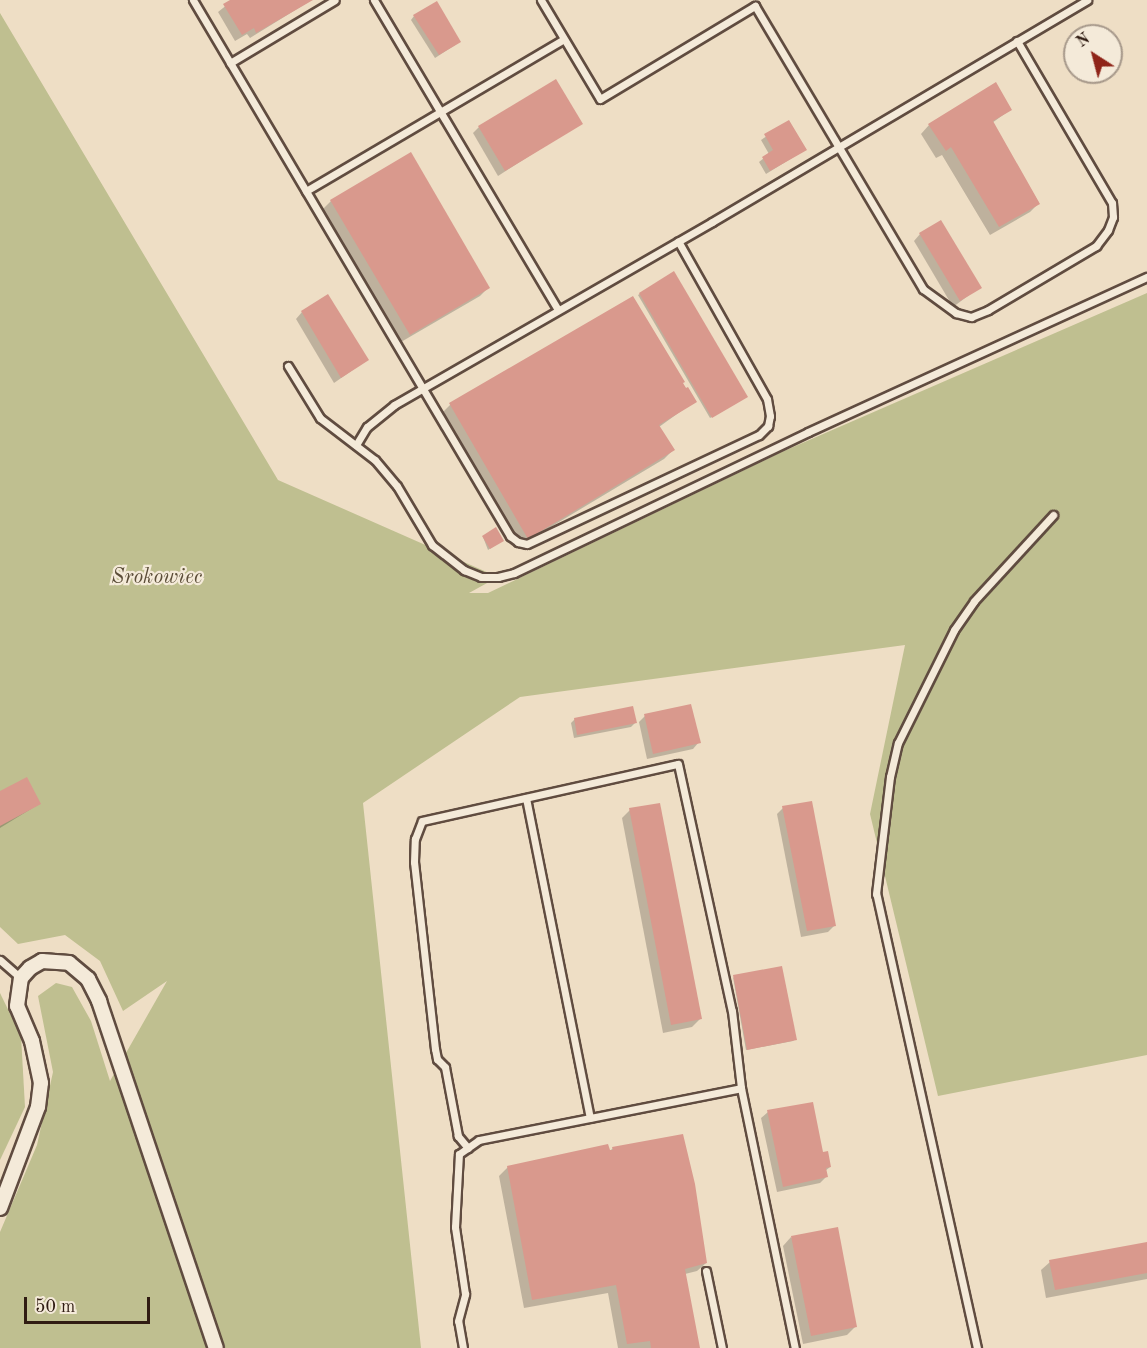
<!DOCTYPE html>
<html>
<head>
<meta charset="utf-8">
<style>
	body { margin:0 }
	#map { position:relative; width:1147px; height:1348px; overflow:hidden; background:#eedec5; font-family:"Old Standard TT",serif }
	div>[style] { position:absolute }
	[style*='--x'] { left:calc(var(--x)*1px); top:calc(var(--y)*1px); width:calc(var(--w)*1px); rotate:calc(var(--a)*1deg) }
	.green>* { inset:0; background:#bfbf90 }
	.shadow>* { inset:0; background:#0003 }
	.building>* { inset:0; background:#d9998d }
	.roads { filter:drop-shadow(2px 0 #604c40) drop-shadow(-2px 0 #604c40) drop-shadow(0 2px #604c40) drop-shadow(0 -2px #604c40) }
	.service>* { height:7px; margin:-3.5px; padding:0 3.5px; transform-origin:3.5px; border-radius:3.5px; background:#f4ead9 }
	.minor>* { height:14px; margin:-7px; padding:0 7px; transform-origin:7px; border-radius:7px; background:#f4ead9 }
	span { translate:-50% -50%; white-space:nowrap; text-align:center; line-height:1.15; -webkit-text-stroke:4.5px #f4ead9; paint-order:stroke }
	.park-label { font-size:21px; color:#5b4d38; font-style:italic }
	.north { position:absolute; left:1063px; top:24px; width:60px; height:60px; box-sizing:border-box; background:#f4ead9; border:2px solid #a6988a; border-radius:50%; rotate:324deg; font-size:16px; font-weight:700; line-height:24px; text-align:center; color:#301c13 }
	.north::after { content:''; display:block; margin:auto; width:21px; height:27px; background:#8f2418; clip-path:polygon(50% 0,100% 100%,50% 72%,0 100%) }
	.scale { position:absolute; left:24px; top:1297px; width:126px; height:27px; box-sizing:border-box; border:3px solid #301c13; border-top:0; padding-left:8px; font-size:18px; line-height:21px; white-space:nowrap; color:#301c13; -webkit-text-stroke:4px #f4ead9; paint-order:stroke }
</style>
</head>
<body>
<div id="map">
	<div class="green">
		<i style="clip-path:polygon(0 13px,278px 480px,498px 577px,469px 593px,488px 593px,784px 451px,1147px 293px,1147px 1055px,938px 1096px,870px 814px,905px 645px,520px 697px,363px 803px,421px 1348px,0 1348px,0 1232px,37px 1145px,53px 1072px,38px 996px,56px 983px,72px 987px,91px 1021px,110px 1081px,167px 981px,123px 1011px,100px 961px,65px 935px,18px 944px,0 927px)"></i>
		<i style="clip-path:polygon(0 993px,21px 1036px,25px 1107px,0 1160px)"></i>
	</div>
	<div class="shadow">
		<i style="clip-path:polygon(233px 0,310px 0,310px 1px,250px 38px,247px 34px,235px 41px,218px 12px)"></i>
		<i style="clip-path:polygon(414px 16px,455px 45px,435px 58px,411px 20px)"></i>
		<i style="clip-path:polygon(1010px 110px,992px 123px,1039px 203px,1030px 212px,990px 235px,942px 155px,936px 158px,921px 134px,929px 125px)"></i>
		<i style="clip-path:polygon(788px 122px,805px 150px,766px 174px,759px 162px,769px 154px,761px 140px)"></i>
		<i style="clip-path:polygon(581px 123px,498px 176px,473px 133px,479px 127px)"></i>
		<i style="clip-path:polygon(331px 201px,488px 288px,480px 296px,401px 342px,323px 209px)"></i>
		<i style="clip-path:polygon(920px 234px,980px 287px,953px 307px,914px 241px)"></i>
		<i style="clip-path:polygon(674px 273px,745px 398px,710px 418px,638px 295px)"></i>
		<i style="clip-path:polygon(302px 312px,367px 360px,334px 383px,296px 319px)"></i>
		<i style="clip-path:polygon(682px 383px,695px 401px,659px 427px,673px 450px,664px 459px,519px 546px,442px 413px,450px 405px)"></i>
		<i style="clip-path:polygon(483px 537px,500px 542px,488px 550px)"></i>
		<i style="clip-path:polygon(645px 716px,699px 742px,693px 749px,647px 759px,639px 722px)"></i>
		<i style="clip-path:polygon(575px 719px,635px 723px,631px 727px,574px 738px,571px 723px)"></i>
		<i style="clip-path:polygon(0 793px,39px 804px,0 828px)"></i>
		<i style="clip-path:polygon(783px 808px,834px 926px,828px 932px,801px 937px,777px 814px)"></i>
		<i style="clip-path:polygon(630px 810px,701px 1018px,692px 1027px,663px 1033px,622px 818px)"></i>
		<i style="clip-path:polygon(733px 977px,795px 1039px,793px 1041px,746px 1050px)"></i>
		<i style="clip-path:polygon(768px 1112px,822px 1154px,830px 1167px,825px 1171px,826px 1177px,820px 1183px,777px 1192px,761px 1118px)"></i>
		<i style="clip-path:polygon(613px 1148px,706px 1263px,697px 1271px,685px 1274px,698px 1348px,618px 1348px,608px 1293px,524px 1308px,499px 1176px,508px 1167px,609px 1152px)"></i>
		<i style="clip-path:polygon(791px 1237px,856px 1326px,847px 1335px,803px 1344px,783px 1246px)"></i>
		<i style="clip-path:polygon(1147px 1243px,1147px 1279px,1046px 1298px,1041px 1270px,1050px 1262px)"></i>
	</div>
	<div class="building">
		<i style="clip-path:polygon(230px 0,313px 0,256px 33px,254px 28px,242px 35px,223px 4px)"></i>
		<i style="clip-path:polygon(437px 1px,461px 42px,439px 55px,413px 15px)"></i>
		<i style="clip-path:polygon(556px 79px,583px 124px,505px 171px,478px 126px)"></i>
		<i style="clip-path:polygon(996px 82px,1012px 110px,993px 121px,1040px 204px,999px 227px,951px 147px,946px 151px,928px 124px)"></i>
		<i style="clip-path:polygon(789px 120px,807px 150px,770px 171px,762px 157px,773px 150px,764px 134px)"></i>
		<i style="clip-path:polygon(411px 152px,490px 288px,410px 335px,330px 200px)"></i>
		<i style="clip-path:polygon(941px 220px,982px 288px,960px 301px,919px 233px)"></i>
		<i style="clip-path:polygon(674px 271px,748px 397px,712px 418px,639px 293px)"></i>
		<i style="clip-path:polygon(328px 294px,369px 360px,341px 378px,301px 311px)"></i>
		<i style="clip-path:polygon(633px 296px,685px 382px,683px 383px,686px 388px,688px 387px,697px 402px,659px 425px,675px 450px,528px 539px,449px 403px)"></i>
		<i style="clip-path:polygon(496px 527px,504px 541px,490px 549px,482px 536px)"></i>
		<i style="clip-path:polygon(691px 704px,701px 743px,653px 754px,644px 714px)"></i>
		<i style="clip-path:polygon(633px 706px,637px 723px,577px 735px,574px 718px)"></i>
		<i style="clip-path:polygon(27px 777px,41px 804px,0 826px,0 791px)"></i>
		<i style="clip-path:polygon(812px 801px,836px 926px,807px 931px,782px 806px)"></i>
		<i style="clip-path:polygon(660px 803px,702px 1019px,671px 1025px,629px 808px)"></i>
		<i style="clip-path:polygon(782px 966px,797px 1040px,747px 1050px,733px 975px)"></i>
		<i style="clip-path:polygon(813px 1102px,823px 1152px,828px 1151px,831px 1167px,826px 1168px,828px 1177px,783px 1187px,767px 1110px)"></i>
		<i style="clip-path:polygon(683px 1134px,695px 1184px,707px 1263px,685px 1269px,700px 1348px,651px 1348px,650px 1341px,627px 1344px,616px 1285px,532px 1300px,507px 1166px,608px 1144px,610px 1150px,613px 1150px,612px 1147px)"></i>
		<i style="clip-path:polygon(838px 1227px,857px 1327px,811px 1336px,791px 1236px)"></i>
		<i style="clip-path:polygon(1147px 1242px,1147px 1273px,1055px 1290px,1049px 1260px)"></i>
	</div>
	<div class="roads">
		<div class="service">
			<i style="--x:193;--y:0;--w:623;--a:59.4"></i>
			<i style="--x:510;--y:536;--w:10;--a:37"></i>
			<i style="--x:518;--y:542;--w:9;--a:13"></i>
			<i style="--x:527;--y:544;--w:256;--a:-25.2"></i>
			<i style="--x:759;--y:435;--w:13;--a:-45"></i>
			<i style="--x:768;--y:426;--w:10;--a:-79"></i>
			<i style="--x:770;--y:416;--w:17;--a:-100"></i>
			<i style="--x:767;--y:399;--w:181;--a:-119.4"></i>
			<i style="--x:374;--y:0;--w:360;--a:59.3"></i>
			<i style="--x:541;--y:0;--w:115;--a:59.2"></i>
			<i style="--x:600;--y:99;--w:181;--a:-31"></i>
			<i style="--x:755;--y:6;--w:329;--a:59.3"></i>
			<i style="--x:923;--y:289;--w:41;--a:36"></i>
			<i style="--x:956;--y:313;--w:16;--a:15"></i>
			<i style="--x:971;--y:317;--w:18;--a:-22"></i>
			<i style="--x:988;--y:310;--w:126;--a:-30.7"></i>
			<i style="--x:1096;--y:246;--w:20;--a:-53"></i>
			<i style="--x:1108;--y:230;--w:14;--a:-69"></i>
			<i style="--x:1113;--y:217;--w:14;--a:-94"></i>
			<i style="--x:1112;--y:203;--w:188;--a:-120.4"></i>
			<i style="--x:230;--y:63;--w:122;--a:-31"></i>
			<i style="--x:306;--y:191;--w:299;--a:-30.5"></i>
			<i style="--x:288;--y:366;--w:61;--a:58.4"></i>
			<i style="--x:320;--y:418;--w:69;--a:37.4"></i>
			<i style="--x:375;--y:460;--w:34;--a:50"></i>
			<i style="--x:397;--y:486;--w:69;--a:59.3"></i>
			<i style="--x:432;--y:545;--w:41;--a:38"></i>
			<i style="--x:464;--y:570;--w:18;--a:22"></i>
			<i style="--x:481;--y:577;--w:17;--a:0"></i>
			<i style="--x:498;--y:577;--w:16;--a:-14"></i>
			<i style="--x:514;--y:573;--w:326;--a:-25.6"></i>
			<i style="--x:808;--y:432;--w:373;--a:-24.6"></i>
			<i style="--x:356;--y:445;--w:21;--a:-59"></i>
			<i style="--x:367;--y:427;--w:35;--a:-39"></i>
			<i style="--x:394;--y:405;--w:367;--a:-29.9"></i>
			<i style="--x:712;--y:222;--w:436;--a:-30.6"></i>
			<i style="--x:526;--y:798;--w:326;--a:78.7"></i>
			<i style="--x:0;--y:960;--w:28;--a:41"></i>
			<i style="--x:468;--y:1148;--w:16;--a:-130"></i>
			<i style="--x:458;--y:1136;--w:70;--a:-100.7"></i>
			<i style="--x:445;--y:1067;--w:11;--a:-135"></i>
			<i style="--x:437;--y:1059;--w:10;--a:-101"></i>
			<i style="--x:435;--y:1049;--w:188;--a:-96.4"></i>
			<i style="--x:414;--y:862;--w:23;--a:-88"></i>
			<i style="--x:415;--y:839;--w:19;--a:-69"></i>
			<i style="--x:422;--y:821;--w:262;--a:-12.6"></i>
			<i style="--x:678;--y:764;--w:253;--a:77.7"></i>
			<i style="--x:732;--y:1011;--w:78;--a:83.3"></i>
			<i style="--x:741;--y:1088;--w:266;--a:78.3"></i>
			<i style="--x:706;--y:1271;--w:79;--a:78.3"></i>
			<i style="--x:463;--y:1348;--w:27;--a:-100"></i>
			<i style="--x:458;--y:1321;--w:28;--a:-75"></i>
			<i style="--x:465;--y:1294;--w:68;--a:-98.5"></i>
			<i style="--x:455;--y:1227;--w:73;--a:-86.9"></i>
			<i style="--x:459;--y:1154;--w:24;--a:-35"></i>
			<i style="--x:479;--y:1140;--w:267;--a:-11.2"></i>
			<i style="--x:977;--y:1348;--w:465;--a:-102.5"></i>
			<i style="--x:876;--y:894;--w:118;--a:-83.2"></i>
			<i style="--x:890;--y:777;--w:35;--a:-77"></i>
			<i style="--x:898;--y:743;--w:126;--a:-63.6"></i>
			<i style="--x:954;--y:630;--w:35;--a:-55"></i>
			<i style="--x:974;--y:601;--w:117;--a:-47.4"></i>
		</div>
		<div class="minor">
			<i style="--x:0;--y:1208;--w:108;--a:-69.4"></i>
			<i style="--x:38;--y:1107;--w:24;--a:-83"></i>
			<i style="--x:41;--y:1083;--w:43;--a:-102.1"></i>
			<i style="--x:32;--y:1041;--w:38;--a:-113"></i>
			<i style="--x:17;--y:1006;--w:28;--a:-82"></i>
			<i style="--x:21;--y:978;--w:13;--a:-48"></i>
			<i style="--x:30;--y:968;--w:14;--a:-30"></i>
			<i style="--x:42;--y:961;--w:27;--a:4"></i>
			<i style="--x:69;--y:963;--w:25;--a:40"></i>
			<i style="--x:88;--y:979;--w:25;--a:63"></i>
			<i style="--x:99;--y:1001;--w:366;--a:71.4"></i>
		</div>
	</div>
	<div class="park-label">
		<span style="left:157px;top:578px">Srokowiec</span>
	</div>
	<div class="north">N</div>
	<div class="scale">50 m</div>
</div>
</body>
</html>
